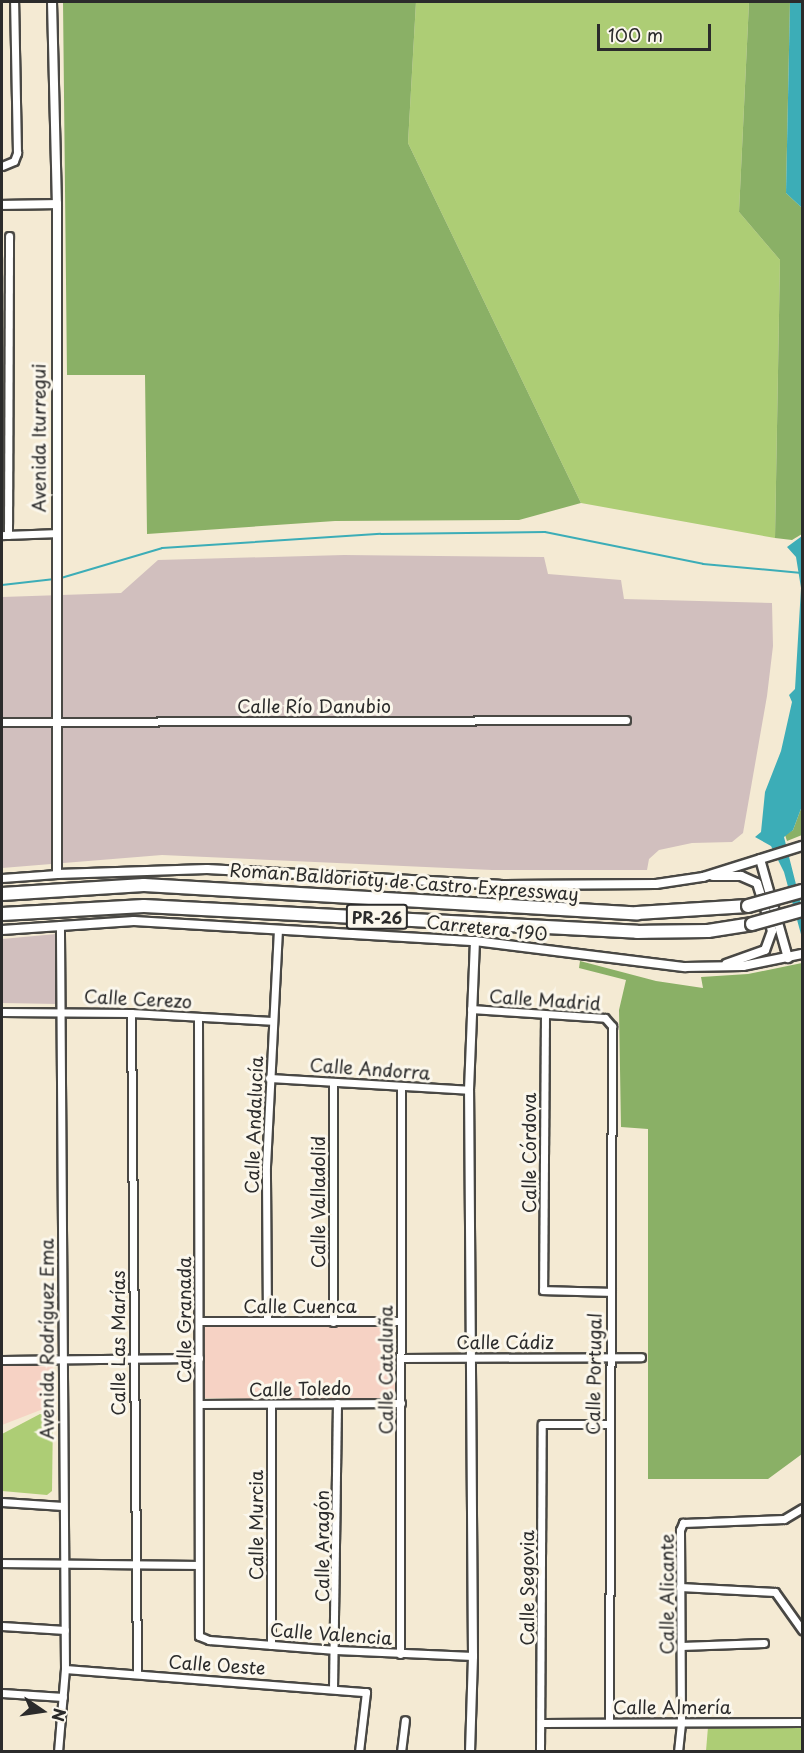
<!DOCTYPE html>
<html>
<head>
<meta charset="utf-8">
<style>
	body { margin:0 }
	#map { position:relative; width:804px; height:1753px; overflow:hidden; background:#f4ead3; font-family:"Playpen Sans",sans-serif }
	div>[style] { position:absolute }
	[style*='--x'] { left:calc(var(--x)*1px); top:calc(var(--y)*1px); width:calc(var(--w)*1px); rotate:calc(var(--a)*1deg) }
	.built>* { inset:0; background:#f6d2c4 }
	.industrial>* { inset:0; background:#d1bfbe }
	.green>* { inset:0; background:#adcd75 }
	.forest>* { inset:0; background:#8ab066 }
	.water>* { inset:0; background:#3cadb7 }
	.stream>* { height:2px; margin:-1px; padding:0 1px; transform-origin:1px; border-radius:1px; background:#3cadb7 }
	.roads { filter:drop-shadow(2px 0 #494844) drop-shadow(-2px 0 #494844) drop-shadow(0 2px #494844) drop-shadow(0 -2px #494844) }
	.minor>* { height:7px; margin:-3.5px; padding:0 3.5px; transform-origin:3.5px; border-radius:3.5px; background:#fff }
	.tertiary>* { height:8px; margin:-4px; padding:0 4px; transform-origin:4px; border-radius:4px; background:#fff }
	.motorway>* { height:12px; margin:-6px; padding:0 6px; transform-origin:6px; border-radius:6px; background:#fff }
	.bridges { filter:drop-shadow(2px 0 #494844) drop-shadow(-2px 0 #494844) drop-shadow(0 2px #494844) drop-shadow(0 -2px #494844) }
	.motorway-bridge>* { height:12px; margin:-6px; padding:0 6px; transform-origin:6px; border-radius:6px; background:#fff }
	span { translate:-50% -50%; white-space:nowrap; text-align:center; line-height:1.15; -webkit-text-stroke:6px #fbf7ec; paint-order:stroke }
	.shield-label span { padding:2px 4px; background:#fbf7ec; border:2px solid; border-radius:4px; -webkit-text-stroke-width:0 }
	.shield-label { font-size:16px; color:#2b2b2b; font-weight:700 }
	.street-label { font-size:18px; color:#2b2b2b }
	.frame { position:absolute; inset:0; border:3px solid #2b2b2b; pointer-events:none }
	.north { position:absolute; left:12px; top:1681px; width:60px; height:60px; -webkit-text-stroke:4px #fbf7ec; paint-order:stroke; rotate:103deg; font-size:16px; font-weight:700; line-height:24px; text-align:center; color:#2b2b2b }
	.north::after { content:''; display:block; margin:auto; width:21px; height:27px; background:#2b2b2b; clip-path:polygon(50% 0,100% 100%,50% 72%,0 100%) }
	.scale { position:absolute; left:597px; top:24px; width:114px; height:27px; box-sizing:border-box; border:3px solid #2b2b2b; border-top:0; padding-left:8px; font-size:18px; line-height:21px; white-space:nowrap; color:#2b2b2b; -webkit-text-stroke:4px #fbf7ec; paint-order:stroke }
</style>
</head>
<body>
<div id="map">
	<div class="built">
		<i style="clip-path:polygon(394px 1324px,395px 1399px,203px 1398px,203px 1325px)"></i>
		<i style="clip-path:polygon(2px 1364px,53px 1365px,56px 1404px,2px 1425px)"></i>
	</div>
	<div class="industrial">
		<i style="clip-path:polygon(344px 555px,544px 557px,548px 574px,621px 580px,624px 599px,772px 603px,773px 646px,767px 696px,743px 833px,732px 842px,692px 843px,659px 850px,649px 859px,647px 870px,492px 870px,162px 855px,2px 868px,2px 597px,121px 593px,158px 560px)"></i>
		<i style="clip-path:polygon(56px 934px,58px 1004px,2px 1003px,2px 939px)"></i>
	</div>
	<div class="green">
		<i style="clip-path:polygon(416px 2px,749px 2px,739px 212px,780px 260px,775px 538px,581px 503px,408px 143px)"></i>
		<i style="clip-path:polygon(40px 1414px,53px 1414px,52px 1491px,47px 1495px,2px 1491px,2px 1434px)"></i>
		<i style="clip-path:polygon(802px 1726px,802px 1751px,706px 1751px,708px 1727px)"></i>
	</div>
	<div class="forest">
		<i style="clip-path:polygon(63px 2px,416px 2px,408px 143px,581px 503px,519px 520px,335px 521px,147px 534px,145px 375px,67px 375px)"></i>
		<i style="clip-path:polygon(749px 2px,790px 2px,786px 193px,802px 208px,802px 534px,792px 540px,775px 538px,780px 260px,739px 212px)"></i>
		<i style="clip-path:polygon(802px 806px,802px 835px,787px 841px,785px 835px,793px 830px)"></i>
		<i style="clip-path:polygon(580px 961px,656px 981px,703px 988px,701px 977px,748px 974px,802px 963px,802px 1454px,768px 1479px,648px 1479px,648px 1129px,621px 1127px,619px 1010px,626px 980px,579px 968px)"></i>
	</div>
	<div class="water">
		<i style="clip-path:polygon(790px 2px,802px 2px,802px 208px,786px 193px)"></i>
		<i style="clip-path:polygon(802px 536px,802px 806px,793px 830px,784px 837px,802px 908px,802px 938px,784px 872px,771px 846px,755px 837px,761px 832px,765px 792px,781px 751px,792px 702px,789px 695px,795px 689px,801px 588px,796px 557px,787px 547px)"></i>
	</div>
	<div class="stream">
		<i style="--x:61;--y:578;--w:105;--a:-16.5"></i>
		<i style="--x:162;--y:548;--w:219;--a:-3.7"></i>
		<i style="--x:381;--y:534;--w:164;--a:-0.7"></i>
		<i style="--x:545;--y:532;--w:161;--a:11.4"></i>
		<i style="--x:703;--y:564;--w:99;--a:5.2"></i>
		<i style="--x:2;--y:585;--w:53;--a:-6.5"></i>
	</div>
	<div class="roads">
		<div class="minor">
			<i style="--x:2;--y:166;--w:13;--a:-23"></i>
			<i style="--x:14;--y:161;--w:9;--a:-69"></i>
			<i style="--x:17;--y:153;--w:151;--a:-91.1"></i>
			<i style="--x:2;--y:535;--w:54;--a:-2.1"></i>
			<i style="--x:8;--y:535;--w:299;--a:-89.8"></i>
			<i style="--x:2;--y:722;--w:624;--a:-0.18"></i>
			<i style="--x:2;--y:878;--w:55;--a:-4.2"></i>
			<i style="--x:471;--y:1009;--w:134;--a:3.8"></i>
			<i style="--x:605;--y:1018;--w:11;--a:49"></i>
			<i style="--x:612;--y:1026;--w:696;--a:90.25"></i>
			<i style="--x:2;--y:1012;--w:129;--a:0.4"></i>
			<i style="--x:131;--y:1013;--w:141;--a:3.2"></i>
			<i style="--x:131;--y:1013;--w:660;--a:89.48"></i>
			<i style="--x:545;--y:1015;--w:275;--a:90.4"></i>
			<i style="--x:543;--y:1290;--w:68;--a:1.7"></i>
			<i style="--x:198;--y:1017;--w:619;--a:89.91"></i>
			<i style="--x:199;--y:1636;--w:11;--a:22"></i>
			<i style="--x:209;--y:1640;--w:127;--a:4.5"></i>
			<i style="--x:336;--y:1650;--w:137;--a:2.5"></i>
			<i style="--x:269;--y:1078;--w:200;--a:3.4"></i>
			<i style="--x:333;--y:1082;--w:240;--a:90"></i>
			<i style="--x:199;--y:1321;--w:201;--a:0"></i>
			<i style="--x:267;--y:1321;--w:155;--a:-90.4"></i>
			<i style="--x:266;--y:1166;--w:236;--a:-87.1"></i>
			<i style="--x:401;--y:1358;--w:240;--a:-0.2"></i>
			<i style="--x:2;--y:1360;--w:197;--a:-0.6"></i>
			<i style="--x:200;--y:1404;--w:201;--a:-0.3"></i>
			<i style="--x:271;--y:1405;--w:240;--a:90"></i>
			<i style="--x:2;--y:1502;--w:61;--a:3.8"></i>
			<i style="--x:2;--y:1563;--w:196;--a:0.6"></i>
			<i style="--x:680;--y:1587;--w:95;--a:3"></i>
			<i style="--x:775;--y:1592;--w:47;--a:54.6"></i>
			<i style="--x:2;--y:1626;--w:63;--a:3.6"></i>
			<i style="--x:681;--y:1646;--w:83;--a:-2.1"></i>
			<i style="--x:400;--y:1654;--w:568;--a:-89.9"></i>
			<i style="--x:65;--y:1669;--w:302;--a:4.4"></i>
			<i style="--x:366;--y:1692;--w:60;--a:96.7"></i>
			<i style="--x:333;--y:1689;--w:286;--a:-89.2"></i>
			<i style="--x:2;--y:1693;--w:61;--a:3.8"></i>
			<i style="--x:541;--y:1723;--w:261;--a:-0.2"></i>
			<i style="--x:58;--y:1752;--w:83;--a:-85.2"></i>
			<i style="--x:65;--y:1669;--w:744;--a:-90.39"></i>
			<i style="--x:401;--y:1752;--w:32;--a:-83"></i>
			<i style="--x:540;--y:1752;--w:328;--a:-89.7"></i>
			<i style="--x:542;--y:1424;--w:66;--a:0"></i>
			<i style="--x:678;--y:1752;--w:30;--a:-84"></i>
			<i style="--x:681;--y:1722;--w:192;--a:-90.3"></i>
			<i style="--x:680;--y:1530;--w:8;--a:-67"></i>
			<i style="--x:683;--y:1523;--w:101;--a:-2.3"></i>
			<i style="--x:784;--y:1519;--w:21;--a:-31"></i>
		</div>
		<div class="tertiary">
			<i style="--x:52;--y:2;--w:202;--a:88.6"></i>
			<i style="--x:57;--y:204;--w:670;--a:90"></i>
			<i style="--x:57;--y:874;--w:150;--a:-1.9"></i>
			<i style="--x:207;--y:869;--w:293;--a:3.1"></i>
			<i style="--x:500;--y:885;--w:156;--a:-0.4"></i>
			<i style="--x:656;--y:884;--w:48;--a:-8.5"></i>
			<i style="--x:703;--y:877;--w:104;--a:-17.4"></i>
			<i style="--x:2;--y:205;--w:55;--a:-1"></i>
			<i style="--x:760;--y:859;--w:103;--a:74.2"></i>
			<i style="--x:713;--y:876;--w:28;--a:0"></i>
			<i style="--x:741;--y:876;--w:17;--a:24"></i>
			<i style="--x:757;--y:883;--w:50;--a:72.6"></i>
			<i style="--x:772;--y:931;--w:20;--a:110"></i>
			<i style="--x:765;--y:950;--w:41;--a:160.3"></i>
			<i style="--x:2;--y:930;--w:132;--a:-3.9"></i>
			<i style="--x:134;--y:921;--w:342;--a:3.4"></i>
			<i style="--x:475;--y:941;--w:212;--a:7.1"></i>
			<i style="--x:685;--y:967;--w:58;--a:-1"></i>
			<i style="--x:743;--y:966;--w:60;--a:-11.5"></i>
			<i style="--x:470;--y:1752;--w:96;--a:-88.2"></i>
			<i style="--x:473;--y:1656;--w:566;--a:-90.4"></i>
			<i style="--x:469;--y:1090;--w:149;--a:-87.7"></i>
		</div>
		<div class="motorway">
			<i style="--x:2;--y:894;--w:142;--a:-3.6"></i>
			<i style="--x:144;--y:885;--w:494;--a:3.3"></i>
			<i style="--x:637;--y:913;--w:111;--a:-3.6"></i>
			<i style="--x:2;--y:914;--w:142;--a:-3.2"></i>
			<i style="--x:144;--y:906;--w:494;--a:3"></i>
			<i style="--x:637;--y:932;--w:71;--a:-0.8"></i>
			<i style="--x:708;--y:931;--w:45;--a:-9"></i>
		</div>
	</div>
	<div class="bridges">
		<div class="motorway-bridge">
			<i style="--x:748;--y:906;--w:56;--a:-15.5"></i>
			<i style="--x:752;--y:924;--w:52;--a:-15.6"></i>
		</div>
	</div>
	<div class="shield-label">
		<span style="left:377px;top:917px">PR-26</span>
	</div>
	<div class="street-label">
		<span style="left:39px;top:438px;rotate:-90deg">Avenida Iturregui</span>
		<span style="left:314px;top:706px">Calle Río Danubio</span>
		<span style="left:404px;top:882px;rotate:4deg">Roman Baldorioty de Castro Expressway</span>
		<span style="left:487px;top:928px;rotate:6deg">Carretera 190</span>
		<span style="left:138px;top:999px;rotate:3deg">Calle Cerezo</span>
		<span style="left:545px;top:1000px;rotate:4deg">Calle Madrid</span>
		<span style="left:370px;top:1069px;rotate:4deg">Calle Andorra</span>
		<span style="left:254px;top:1125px;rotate:-88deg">Calle Andalucía</span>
		<span style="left:529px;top:1153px;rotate:-90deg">Calle Córdova</span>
		<span style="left:318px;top:1202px;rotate:-90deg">Calle Valladolid</span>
		<span style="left:300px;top:1306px">Calle Cuenca</span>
		<span style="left:184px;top:1320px;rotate:-90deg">Calle Granada</span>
		<span style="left:47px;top:1339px;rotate:-90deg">Avenida Rodríguez Ema</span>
		<span style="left:505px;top:1342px">Calle Cádiz</span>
		<span style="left:118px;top:1343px;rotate:-90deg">Calle Las Marías</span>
		<span style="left:386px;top:1370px;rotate:-90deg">Calle Cataluña</span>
		<span style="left:594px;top:1374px;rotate:-89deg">Calle Portugal</span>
		<span style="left:300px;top:1389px;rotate:-1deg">Calle Toledo</span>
		<span style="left:256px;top:1525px;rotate:-90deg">Calle Murcia</span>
		<span style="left:322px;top:1546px;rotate:-90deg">Calle Aragón</span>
		<span style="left:527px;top:1588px;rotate:-90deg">Calle Segovia</span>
		<span style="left:667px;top:1594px;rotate:-90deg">Calle Alicante</span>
		<span style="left:331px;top:1634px;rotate:4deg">Calle Valencia</span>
		<span style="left:217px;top:1665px;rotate:4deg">Calle Oeste</span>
		<span style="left:672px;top:1707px">Calle Almería</span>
	</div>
	<div class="frame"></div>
	<div class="north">N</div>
	<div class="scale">100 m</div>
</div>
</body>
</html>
